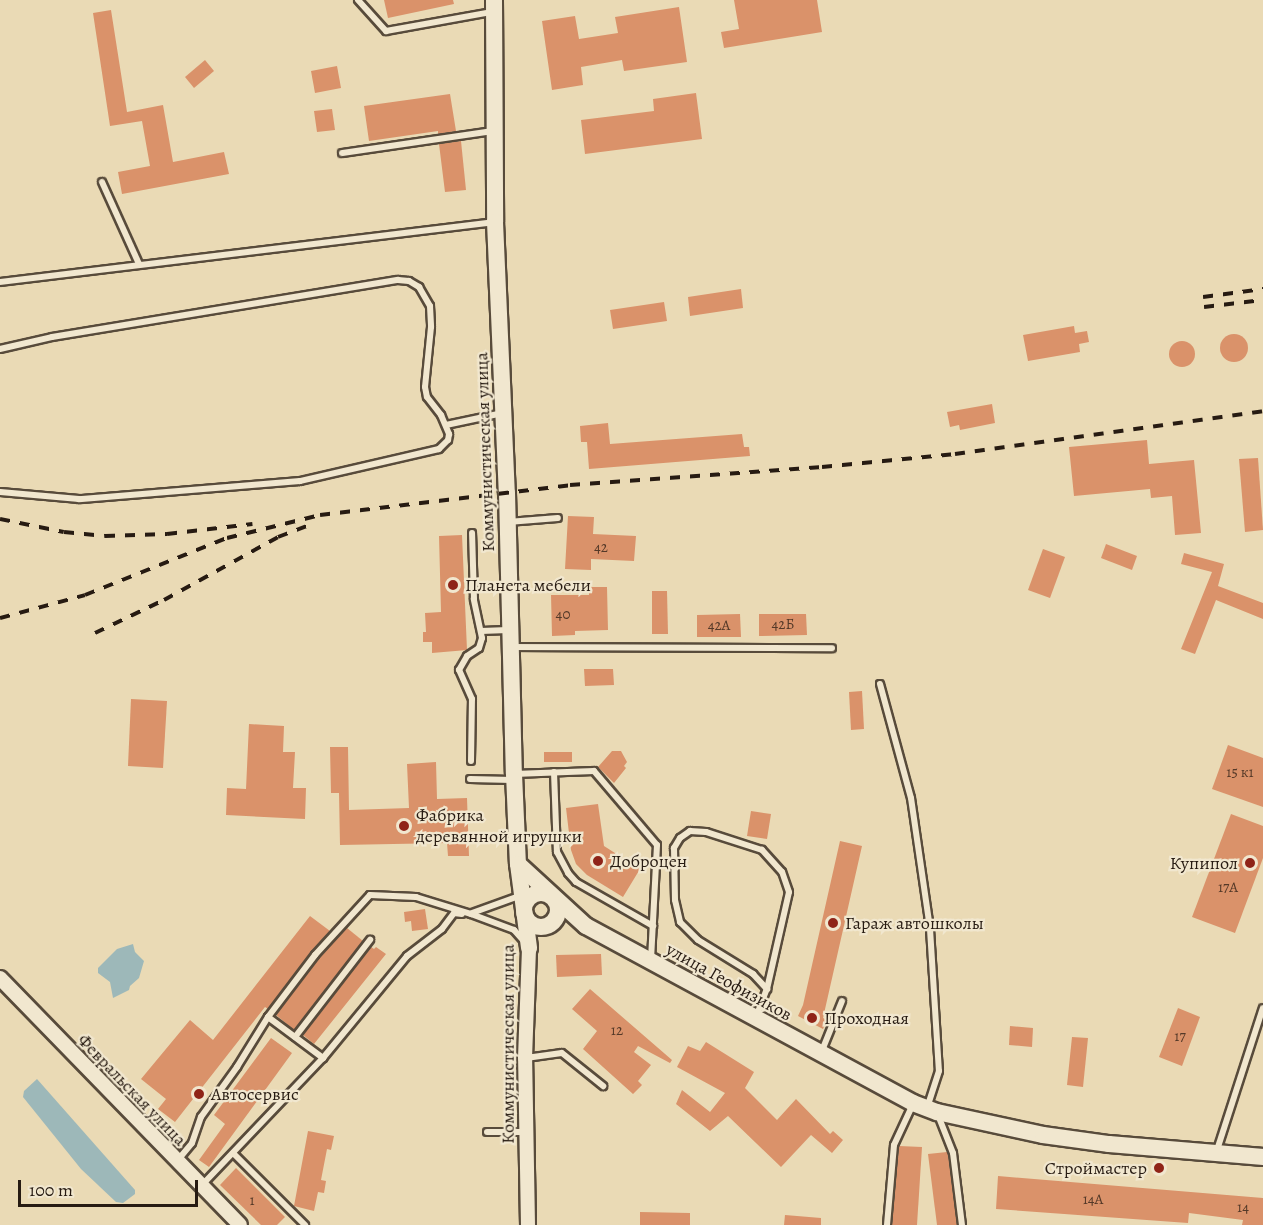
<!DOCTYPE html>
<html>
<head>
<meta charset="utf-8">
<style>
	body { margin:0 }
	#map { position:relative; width:1263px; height:1225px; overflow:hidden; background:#eadab5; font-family:Alegreya,serif }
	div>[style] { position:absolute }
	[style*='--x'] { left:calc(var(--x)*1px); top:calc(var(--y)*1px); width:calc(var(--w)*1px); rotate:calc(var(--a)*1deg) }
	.water>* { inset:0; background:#9db8b9 }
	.building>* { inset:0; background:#da926a }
	.round { border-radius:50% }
	.roads { filter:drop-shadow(2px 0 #584b3b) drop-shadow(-2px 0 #584b3b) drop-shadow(0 2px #584b3b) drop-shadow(0 -2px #584b3b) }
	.service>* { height:6px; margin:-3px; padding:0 3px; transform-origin:3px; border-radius:3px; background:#f1e7cf }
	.tertiary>* { height:14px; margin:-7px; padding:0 7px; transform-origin:7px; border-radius:7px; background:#f1e7cf }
	.secondary>* { height:16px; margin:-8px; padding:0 8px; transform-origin:8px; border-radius:8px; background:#f1e7cf }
	.secondary>.ring { margin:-8px; padding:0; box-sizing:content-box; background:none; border:16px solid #f1e7cf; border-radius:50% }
	.rail>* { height:4px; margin-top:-2px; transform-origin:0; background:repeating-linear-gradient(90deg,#271b12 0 10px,transparent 0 20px) }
	.dots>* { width:16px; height:16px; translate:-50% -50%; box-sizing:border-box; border:3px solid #f1e7cf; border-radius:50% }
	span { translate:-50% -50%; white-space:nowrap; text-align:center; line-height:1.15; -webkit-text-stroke:4.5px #f1e7cf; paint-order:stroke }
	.number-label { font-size:15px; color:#543928 }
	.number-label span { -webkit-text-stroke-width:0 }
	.street-label { font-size:18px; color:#271b12 }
	.poi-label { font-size:18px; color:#271b12 }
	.left { translate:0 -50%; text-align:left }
	.right { translate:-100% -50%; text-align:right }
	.scale { position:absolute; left:18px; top:1180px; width:180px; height:27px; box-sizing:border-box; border:3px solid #271b12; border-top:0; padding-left:8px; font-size:18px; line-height:21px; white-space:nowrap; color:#271b12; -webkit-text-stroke:4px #f1e7cf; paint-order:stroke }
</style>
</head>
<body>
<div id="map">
	<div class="water">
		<i style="clip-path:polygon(133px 944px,135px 952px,144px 961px,139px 978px,130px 986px,129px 990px,113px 998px,110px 982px,98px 973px,98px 968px,117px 949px)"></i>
		<i style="clip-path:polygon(37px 1079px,135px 1190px,135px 1194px,123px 1203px,116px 1202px,81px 1169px,23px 1097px,24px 1091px)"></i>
	</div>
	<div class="building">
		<i style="clip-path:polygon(384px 0,453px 0,454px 4px,388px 18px)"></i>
		<i style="clip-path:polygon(734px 0,817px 0,822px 32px,724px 48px,721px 32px,739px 29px)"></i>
		<i style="clip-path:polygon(679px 7px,687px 62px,624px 71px,622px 60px,581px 67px,583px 85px,552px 90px,542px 21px,575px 16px,579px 39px,618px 33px,615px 17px)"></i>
		<i style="clip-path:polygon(111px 10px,127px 112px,163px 105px,173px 162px,224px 152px,229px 174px,122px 194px,118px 172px,150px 166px,142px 121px,110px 126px,93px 13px)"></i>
		<i style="clip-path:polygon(205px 60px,214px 71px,194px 88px,185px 77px)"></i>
		<i style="clip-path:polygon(337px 66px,341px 88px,315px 93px,311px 71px)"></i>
		<i style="clip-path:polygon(696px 93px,702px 139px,585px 154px,581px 120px,654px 111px,653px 99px)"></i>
		<i style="clip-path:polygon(450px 94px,456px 131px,438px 134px,438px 131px,369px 141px,364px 106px)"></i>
		<i style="clip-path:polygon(332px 109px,335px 130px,317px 132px,314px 111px)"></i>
		<i style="clip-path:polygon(461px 141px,466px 190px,445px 192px,439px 144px)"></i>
		<i style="clip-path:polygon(741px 289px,743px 308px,690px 316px,688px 297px)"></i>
		<i style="clip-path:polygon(664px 302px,667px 321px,613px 329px,610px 310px)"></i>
		<i style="clip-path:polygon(1074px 326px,1075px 333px,1087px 331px,1089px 342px,1079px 344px,1080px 352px,1028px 361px,1023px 335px)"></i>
		<i class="round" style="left:1220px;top:334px;width:28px;height:28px"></i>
		<i class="round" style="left:1169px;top:341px;width:26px;height:26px"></i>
		<i style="clip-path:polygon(992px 404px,995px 423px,960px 430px,959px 425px,950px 427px,947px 412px)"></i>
		<i style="clip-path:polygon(608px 423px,610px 444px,742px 434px,744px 447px,749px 447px,750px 456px,589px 469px,587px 442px,581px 442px,580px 426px)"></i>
		<i style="clip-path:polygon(1147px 440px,1149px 464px,1194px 460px,1201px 533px,1175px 535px,1172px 496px,1151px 498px,1150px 489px,1074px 496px,1069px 447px)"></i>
		<i style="clip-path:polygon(1258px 458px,1263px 530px,1245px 532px,1239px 459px)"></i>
		<i style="clip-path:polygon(568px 516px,594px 517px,593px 534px,636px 536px,634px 561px,591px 559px,591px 570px,565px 569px)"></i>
		<i style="clip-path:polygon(462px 535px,467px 650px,432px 653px,432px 642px,423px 642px,423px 632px,426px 632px,425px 613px,441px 612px,439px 536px)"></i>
		<i style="clip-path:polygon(1106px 544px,1137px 556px,1132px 570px,1101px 558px)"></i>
		<i style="clip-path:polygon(1043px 549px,1065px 557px,1050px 598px,1028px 590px)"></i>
		<i style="clip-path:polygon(1184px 553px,1224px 564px,1218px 586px,1263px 603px,1263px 619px,1216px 600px,1195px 654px,1181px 649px,1212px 572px,1181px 564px)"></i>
		<i style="clip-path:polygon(589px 587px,607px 587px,608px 630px,575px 631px,575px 635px,552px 636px,551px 595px,589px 595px)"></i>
		<i style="clip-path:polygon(652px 591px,667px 591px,668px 634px,652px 634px)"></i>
		<i style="clip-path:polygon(740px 614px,741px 637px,697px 637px,697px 615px)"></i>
		<i style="clip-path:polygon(759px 614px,806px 614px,807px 635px,759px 636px)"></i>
		<i style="clip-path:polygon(584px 669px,613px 669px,614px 685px,585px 686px)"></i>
		<i style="clip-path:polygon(862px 691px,864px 729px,851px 730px,849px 692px)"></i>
		<i style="clip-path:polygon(131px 699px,167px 701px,163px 768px,128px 766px)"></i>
		<i style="clip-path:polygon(249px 724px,284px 726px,283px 752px,295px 752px,293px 788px,306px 788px,305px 819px,226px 815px,227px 788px,246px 789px)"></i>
		<i style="clip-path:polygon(1228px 745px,1263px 758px,1263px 807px,1212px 789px)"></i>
		<i style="clip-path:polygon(330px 747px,348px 747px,349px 810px,409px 808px,407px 764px,436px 762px,437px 799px,467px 798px,469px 856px,448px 856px,447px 843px,340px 845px,339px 793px,331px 793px)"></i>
		<i style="clip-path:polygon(612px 751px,621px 751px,627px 762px,624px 766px,626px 768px,614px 783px,598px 767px)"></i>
		<i style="clip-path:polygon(544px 752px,572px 752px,572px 762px,544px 762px)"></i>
		<i style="clip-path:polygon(598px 804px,604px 846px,640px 869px,623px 897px,587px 875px,576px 864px,571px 850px,566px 808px)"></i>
		<i style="clip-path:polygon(751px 811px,771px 814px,767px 839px,747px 836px)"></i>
		<i style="clip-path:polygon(1231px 814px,1263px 826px,1263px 858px,1235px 933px,1192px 917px)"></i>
		<i style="clip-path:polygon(840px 841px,862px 846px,823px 1018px,827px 1020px,823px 1029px,798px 1016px,803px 1005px)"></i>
		<i style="clip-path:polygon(425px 909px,428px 929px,412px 931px,411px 921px,405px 922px,404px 912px)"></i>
		<i style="clip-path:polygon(310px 916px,330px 931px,268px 1009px,265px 1007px,175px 1122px,158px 1109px,166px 1099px,141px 1079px,190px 1020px,213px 1040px)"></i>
		<i style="clip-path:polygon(347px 928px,363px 941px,294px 1030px,276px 1015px,319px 958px)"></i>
		<i style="clip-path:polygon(371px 947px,374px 949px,376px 947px,386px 954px,314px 1044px,303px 1035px)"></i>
		<i style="clip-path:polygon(601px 954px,602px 975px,557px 977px,556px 955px)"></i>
		<i style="clip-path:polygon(590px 989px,672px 1060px,670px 1063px,638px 1046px,634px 1052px,651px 1065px,638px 1081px,642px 1085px,633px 1094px,583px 1049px,597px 1031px,572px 1009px)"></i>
		<i style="clip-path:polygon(1178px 1008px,1200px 1017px,1182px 1066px,1159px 1057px)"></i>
		<i style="clip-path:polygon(1010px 1026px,1033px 1028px,1032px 1047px,1009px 1045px)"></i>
		<i style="clip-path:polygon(1072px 1037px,1088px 1038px,1083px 1087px,1067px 1085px)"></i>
		<i style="clip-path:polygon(271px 1038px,292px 1053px,209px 1167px,199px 1160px,225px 1124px,214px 1115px)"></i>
		<i style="clip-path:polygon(706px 1042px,754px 1072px,745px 1088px,777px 1120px,796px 1099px,830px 1134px,833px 1131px,843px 1140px,832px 1153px,811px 1135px,781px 1167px,728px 1116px,710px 1131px,676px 1104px,682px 1090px,710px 1112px,725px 1093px,677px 1067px,688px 1046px,700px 1051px)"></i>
		<i style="clip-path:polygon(308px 1131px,334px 1136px,331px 1150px,327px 1149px,321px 1180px,326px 1181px,324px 1193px,318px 1192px,314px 1211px,294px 1206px)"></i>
		<i style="clip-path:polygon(899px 1146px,922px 1147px,917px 1225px,892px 1225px)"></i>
		<i style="clip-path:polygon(947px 1152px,948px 1154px,957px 1225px,937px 1225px,928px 1154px)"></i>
		<i style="clip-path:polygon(236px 1168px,285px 1217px,277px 1225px,261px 1225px,220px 1185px)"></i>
		<i style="clip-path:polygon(998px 1176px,1263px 1198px,1263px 1225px,1242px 1225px,1243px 1220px,1189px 1213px,1188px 1223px,996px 1209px)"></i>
		<i style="clip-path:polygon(640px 1212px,690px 1213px,690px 1225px,640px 1225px)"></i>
		<i style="clip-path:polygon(785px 1215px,821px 1218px,821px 1225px,784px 1225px)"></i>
	</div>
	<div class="roads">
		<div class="service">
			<i style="--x:358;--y:0;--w:42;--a:47.9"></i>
			<i style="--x:386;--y:31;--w:108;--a:-10.2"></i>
			<i style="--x:342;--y:153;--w:153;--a:-8.3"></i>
			<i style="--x:102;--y:182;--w:90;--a:65.7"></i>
			<i style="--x:0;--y:282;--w:498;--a:-6.9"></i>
			<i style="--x:0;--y:349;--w:53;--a:-13"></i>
			<i style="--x:52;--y:337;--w:351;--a:-9.4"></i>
			<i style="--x:398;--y:280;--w:11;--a:5"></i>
			<i style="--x:409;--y:281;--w:12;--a:31"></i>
			<i style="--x:419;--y:287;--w:22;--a:60"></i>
			<i style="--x:430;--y:306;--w:21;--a:87"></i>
			<i style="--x:431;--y:327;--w:60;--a:95.7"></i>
			<i style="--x:425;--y:387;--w:10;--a:79"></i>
			<i style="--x:427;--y:397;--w:23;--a:52"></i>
			<i style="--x:441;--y:415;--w:21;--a:67"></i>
			<i style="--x:449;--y:434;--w:6;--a:99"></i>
			<i style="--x:448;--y:440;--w:13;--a:135"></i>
			<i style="--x:439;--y:449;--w:143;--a:167"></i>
			<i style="--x:300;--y:481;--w:222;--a:175.3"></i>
			<i style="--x:79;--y:499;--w:79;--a:-174.9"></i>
			<i style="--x:446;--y:425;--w:58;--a:-11.9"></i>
			<i style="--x:508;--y:522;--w:50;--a:-4.6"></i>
			<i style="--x:481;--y:631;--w:27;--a:-2"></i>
			<i style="--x:512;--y:647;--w:320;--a:0.2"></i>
			<i style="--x:880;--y:684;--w:118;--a:74.8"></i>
			<i style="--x:911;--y:798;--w:132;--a:81.7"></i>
			<i style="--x:930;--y:929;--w:142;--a:86.4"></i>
			<i style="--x:939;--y:1071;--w:39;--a:108"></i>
			<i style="--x:471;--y:761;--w:62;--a:-89.1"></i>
			<i style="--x:472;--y:699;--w:32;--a:-114"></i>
			<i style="--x:459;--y:670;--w:16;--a:-60"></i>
			<i style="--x:467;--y:656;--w:14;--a:-34"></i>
			<i style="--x:479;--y:648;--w:10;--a:-73"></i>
			<i style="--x:482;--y:638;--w:40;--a:-102"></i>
			<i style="--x:474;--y:599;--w:66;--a:-91.7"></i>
			<i style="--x:554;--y:772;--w:80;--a:87.9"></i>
			<i style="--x:557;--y:852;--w:24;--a:62"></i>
			<i style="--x:568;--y:873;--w:12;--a:48"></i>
			<i style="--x:576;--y:882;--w:89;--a:29.7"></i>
			<i style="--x:514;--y:774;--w:80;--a:-2.1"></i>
			<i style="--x:594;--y:771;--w:97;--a:49.6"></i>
			<i style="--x:657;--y:845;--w:115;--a:93"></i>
			<i style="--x:470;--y:779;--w:42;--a:1.4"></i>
			<i style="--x:472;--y:913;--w:53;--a:-19.8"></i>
			<i style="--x:268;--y:1017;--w:69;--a:36.7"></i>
			<i style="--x:756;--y:1017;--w:30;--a:-69"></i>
			<i style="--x:767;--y:989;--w:99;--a:-77.2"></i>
			<i style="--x:789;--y:892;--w:21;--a:-109"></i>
			<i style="--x:782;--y:872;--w:30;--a:-132"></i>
			<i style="--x:762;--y:850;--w:59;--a:-162.2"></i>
			<i style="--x:706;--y:832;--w:16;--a:-176"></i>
			<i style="--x:690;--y:831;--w:12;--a:145"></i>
			<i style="--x:680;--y:838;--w:12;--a:121"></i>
			<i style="--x:674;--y:848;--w:52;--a:88.9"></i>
			<i style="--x:675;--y:900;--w:23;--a:77"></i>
			<i style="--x:680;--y:922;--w:25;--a:45"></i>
			<i style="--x:698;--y:940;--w:65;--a:31.7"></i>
			<i style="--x:753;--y:974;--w:21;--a:47"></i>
			<i style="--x:295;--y:1037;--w:123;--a:-52.3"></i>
			<i style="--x:821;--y:1053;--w:56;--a:-68"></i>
			<i style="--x:526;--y:1058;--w:36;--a:-8"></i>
			<i style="--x:562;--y:1053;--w:53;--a:38.8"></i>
			<i style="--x:938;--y:1115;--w:41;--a:68.5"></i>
			<i style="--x:953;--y:1153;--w:73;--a:82.9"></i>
			<i style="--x:487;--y:1132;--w:39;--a:0"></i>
			<i style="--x:1217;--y:1150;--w:149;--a:-72.1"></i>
			<i style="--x:233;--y:1153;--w:102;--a:45"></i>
			<i style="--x:177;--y:1161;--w:23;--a:-50"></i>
			<i style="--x:192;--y:1143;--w:28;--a:-71"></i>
			<i style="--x:201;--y:1117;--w:62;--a:-54.2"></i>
			<i style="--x:237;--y:1067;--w:59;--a:-58.2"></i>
			<i style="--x:268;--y:1017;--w:78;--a:-52.8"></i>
			<i style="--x:315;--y:955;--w:81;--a:-47.5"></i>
			<i style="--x:370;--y:895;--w:46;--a:2.5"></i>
			<i style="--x:416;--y:897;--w:58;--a:17.2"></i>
			<i style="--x:471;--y:914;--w:46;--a:20.4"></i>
			<i style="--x:514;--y:930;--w:13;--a:48"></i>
			<i style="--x:202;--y:1185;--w:175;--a:-46.4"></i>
			<i style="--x:323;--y:1058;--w:132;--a:-50.5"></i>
			<i style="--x:407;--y:956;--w:44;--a:-37.6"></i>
			<i style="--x:442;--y:929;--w:20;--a:-53"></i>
			<i style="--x:454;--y:913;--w:8;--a:7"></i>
			<i style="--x:887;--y:1225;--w:80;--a:-85"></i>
			<i style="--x:894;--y:1145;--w:45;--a:-65.1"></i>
		</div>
		<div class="tertiary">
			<i style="--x:0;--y:978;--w:344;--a:45.8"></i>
			<i style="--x:528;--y:1225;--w:167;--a:-91"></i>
			<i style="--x:525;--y:1058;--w:110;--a:-87.9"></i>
		</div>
		<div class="secondary">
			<i style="--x:494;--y:0;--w:222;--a:89.7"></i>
			<i style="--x:495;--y:222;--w:271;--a:87.5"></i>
			<i style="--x:507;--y:493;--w:281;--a:88.6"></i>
			<i style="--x:514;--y:774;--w:90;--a:87.5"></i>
			<i style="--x:518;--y:864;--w:85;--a:82.5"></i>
			<i style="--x:518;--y:864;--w:92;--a:42.4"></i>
			<i style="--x:586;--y:926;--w:372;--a:28.4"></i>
			<i style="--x:913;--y:1103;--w:26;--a:21"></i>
			<i style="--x:937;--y:1112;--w:108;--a:12.2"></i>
			<i style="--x:1043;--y:1135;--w:67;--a:7.8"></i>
			<i style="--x:1109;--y:1144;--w:155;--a:4.8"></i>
			<i class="ring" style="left:524px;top:893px;width:18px;height:18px"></i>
		</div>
	</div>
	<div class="rail">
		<i style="--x:1203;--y:297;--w:61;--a:-7.6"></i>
		<i style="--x:1204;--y:307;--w:59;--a:-6.8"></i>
		<i style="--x:0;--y:519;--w:65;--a:11.5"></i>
		<i style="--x:64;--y:532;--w:41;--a:5.6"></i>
		<i style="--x:105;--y:536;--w:62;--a:-1.8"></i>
		<i style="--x:167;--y:534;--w:86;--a:-6.7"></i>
		<i style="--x:0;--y:618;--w:88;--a:-15.1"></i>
		<i style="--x:85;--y:595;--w:153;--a:-21.9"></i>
		<i style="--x:227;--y:538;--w:96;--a:-13.9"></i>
		<i style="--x:320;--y:515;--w:252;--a:-6.8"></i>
		<i style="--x:570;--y:485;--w:253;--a:-4.1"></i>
		<i style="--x:822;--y:467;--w:134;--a:-5.6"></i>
		<i style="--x:955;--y:454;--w:311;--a:-7.9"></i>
		<i style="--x:95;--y:633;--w:76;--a:-25.6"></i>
		<i style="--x:164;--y:600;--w:130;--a:-28.9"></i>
		<i style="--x:278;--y:537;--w:39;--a:-21"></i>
	</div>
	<div class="dots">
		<i style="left:453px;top:585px;background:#8f2418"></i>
		<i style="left:404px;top:826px;background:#8f2418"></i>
		<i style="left:598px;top:861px;background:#8f2418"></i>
		<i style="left:1250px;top:863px;background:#8f2418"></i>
		<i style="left:833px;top:923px;background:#8f2418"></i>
		<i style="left:812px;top:1018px;background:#8f2418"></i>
		<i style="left:199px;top:1094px;background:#8f2418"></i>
		<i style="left:1159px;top:1168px;background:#8f2418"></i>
	</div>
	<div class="number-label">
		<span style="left:601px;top:548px">42</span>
		<span style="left:563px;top:615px">40</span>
		<span style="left:783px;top:625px">42Б</span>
		<span style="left:719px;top:626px">42А</span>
		<span style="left:1240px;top:773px">15 к1</span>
		<span style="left:1228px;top:888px">17А</span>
		<span style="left:617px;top:1031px">12</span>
		<span style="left:1180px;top:1037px">17</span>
		<span style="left:1093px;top:1200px">14А</span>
		<span style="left:252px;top:1201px">1</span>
		<span style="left:1243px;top:1208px">14</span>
	</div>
	<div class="street-label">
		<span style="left:485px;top:452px;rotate:-92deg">Коммунистическая улица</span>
		<span style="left:729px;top:982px;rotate:29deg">улица Геофизиков</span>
		<span style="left:508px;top:1044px;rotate:-90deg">Коммунистическая улица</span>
		<span style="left:132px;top:1090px;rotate:46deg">Февральская улица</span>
	</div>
	<div class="poi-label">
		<span class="left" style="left:465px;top:585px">Планета мебели</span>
		<span class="left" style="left:416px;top:826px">Фабрика<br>деревянной игрушки</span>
		<span class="left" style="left:610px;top:861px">Доброцен</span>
		<span class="right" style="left:1238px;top:863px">Купипол</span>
		<span class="left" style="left:845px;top:923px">Гараж автошколы</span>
		<span class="left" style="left:824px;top:1018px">Проходная</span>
		<span class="left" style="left:211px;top:1094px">Автосервис</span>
		<span class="right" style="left:1147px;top:1168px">Строймастер</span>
	</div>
	<div class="scale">100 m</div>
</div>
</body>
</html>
